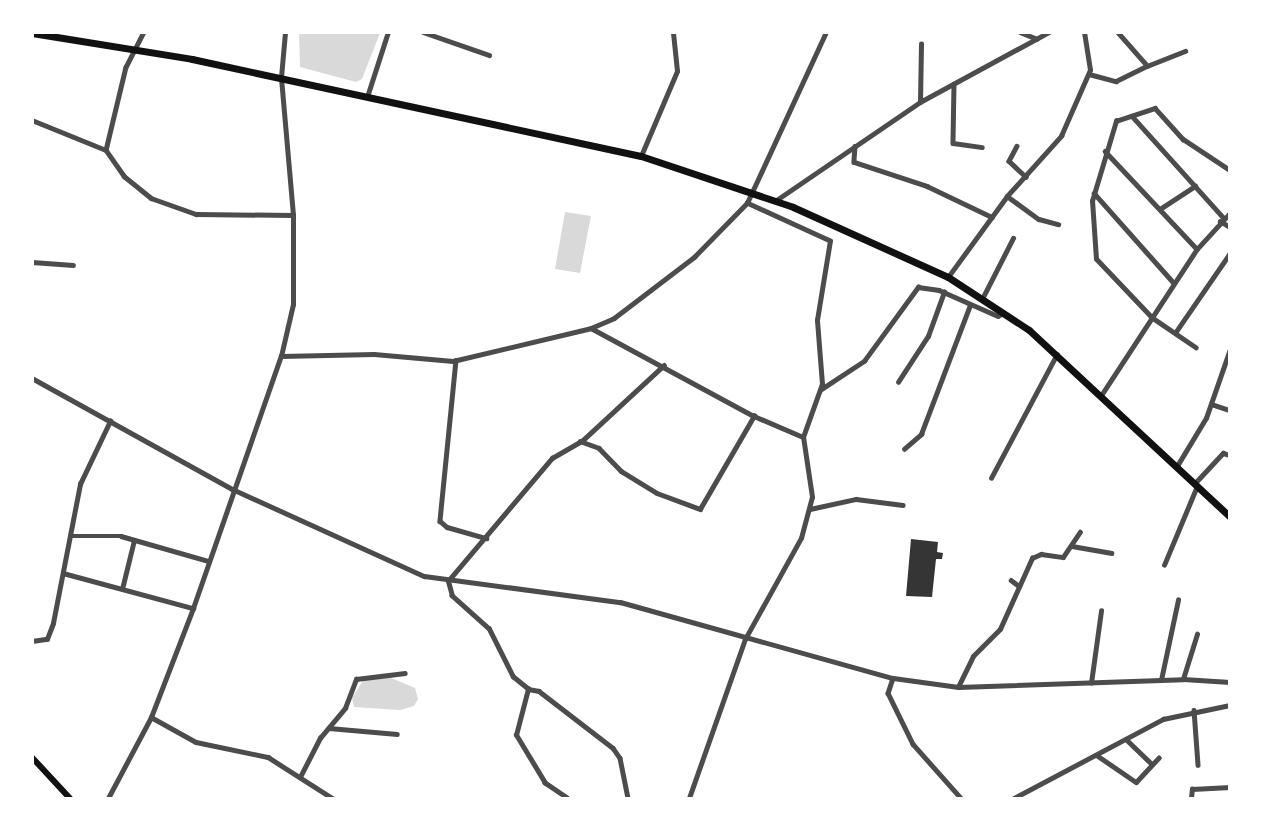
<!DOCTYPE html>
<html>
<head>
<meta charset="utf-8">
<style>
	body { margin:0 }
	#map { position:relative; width:1262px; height:831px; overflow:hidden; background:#fff; font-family:"Space Grotesk",sans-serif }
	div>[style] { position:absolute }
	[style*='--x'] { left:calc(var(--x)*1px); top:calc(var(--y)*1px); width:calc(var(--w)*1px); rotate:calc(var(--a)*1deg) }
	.water>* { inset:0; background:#d9d9d9 }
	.building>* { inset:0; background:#353535 }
	.minor>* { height:4.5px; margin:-2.25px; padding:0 2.25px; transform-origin:2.25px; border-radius:2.25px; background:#4c4c4c }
	.tertiary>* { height:5px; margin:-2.5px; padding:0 2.5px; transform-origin:2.5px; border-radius:2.5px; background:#4c4c4c }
	.secondary>* { height:5.5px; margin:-2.75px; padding:0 2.75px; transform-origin:2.75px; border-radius:2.75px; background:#111 }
	.trunk>* { height:7px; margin:-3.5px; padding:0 3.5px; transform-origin:3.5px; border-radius:3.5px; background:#111 }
	span { translate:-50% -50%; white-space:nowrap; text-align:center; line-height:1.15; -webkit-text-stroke:4px #fff; paint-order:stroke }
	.frame { position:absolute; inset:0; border:34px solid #fff; pointer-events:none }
</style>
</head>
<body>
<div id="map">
	<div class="water">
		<i style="clip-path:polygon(299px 33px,299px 32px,380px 33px,362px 79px,356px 82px,300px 67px)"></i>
		<i style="clip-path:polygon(565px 212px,591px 216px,580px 273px,555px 269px)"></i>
		<i style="clip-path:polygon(391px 678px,415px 688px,418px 699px,414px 706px,400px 710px,354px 707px,352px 698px,364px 679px)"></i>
	</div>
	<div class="building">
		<i style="clip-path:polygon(911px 539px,938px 542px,937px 552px,943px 553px,942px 559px,936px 559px,932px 597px,906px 596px)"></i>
	</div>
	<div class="minor">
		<i style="--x:144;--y:32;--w:39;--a:117"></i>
		<i style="--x:126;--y:67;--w:85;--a:103.5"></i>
		<i style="--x:106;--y:150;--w:32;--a:55"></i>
		<i style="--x:124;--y:176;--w:35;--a:39"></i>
		<i style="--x:151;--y:198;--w:48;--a:19.6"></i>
		<i style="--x:196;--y:214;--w:97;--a:0.6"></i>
		<i style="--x:423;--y:32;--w:70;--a:19.2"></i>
		<i style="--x:1020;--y:32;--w:18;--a:22"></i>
		<i style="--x:1147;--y:66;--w:41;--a:-21.5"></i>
		<i style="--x:1089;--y:74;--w:28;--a:15"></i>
		<i style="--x:1116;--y:81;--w:34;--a:-26"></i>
		<i style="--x:1147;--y:66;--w:45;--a:-131.4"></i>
		<i style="--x:954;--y:84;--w:59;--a:91"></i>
		<i style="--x:953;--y:143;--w:29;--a:8"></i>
		<i style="--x:367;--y:97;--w:68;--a:-72.1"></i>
		<i style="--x:920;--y:102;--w:58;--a:-89"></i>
		<i style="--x:1132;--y:116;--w:137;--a:48"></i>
		<i style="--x:32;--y:120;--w:80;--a:22.1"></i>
		<i style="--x:855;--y:146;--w:16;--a:94"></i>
		<i style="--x:854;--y:162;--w:77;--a:18.2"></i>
		<i style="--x:927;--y:186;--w:72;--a:25.5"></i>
		<i style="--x:1017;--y:146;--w:17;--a:118"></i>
		<i style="--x:1009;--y:161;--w:23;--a:43"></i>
		<i style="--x:1105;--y:151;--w:134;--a:46.8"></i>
		<i style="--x:641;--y:156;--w:92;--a:-67"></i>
		<i style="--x:677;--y:71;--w:39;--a:-96"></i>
		<i style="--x:1094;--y:193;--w:120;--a:48.4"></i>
		<i style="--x:1007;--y:196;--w:39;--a:36"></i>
		<i style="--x:1039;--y:219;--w:20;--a:15"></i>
		<i style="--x:775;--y:201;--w:176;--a:-34.3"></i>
		<i style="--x:920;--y:102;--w:147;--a:-28.5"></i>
		<i style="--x:1160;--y:209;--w:42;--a:-33.3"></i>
		<i style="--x:1220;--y:221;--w:12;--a:31"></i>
		<i style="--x:32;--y:262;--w:41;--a:4.2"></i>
		<i style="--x:948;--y:277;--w:100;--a:-53.9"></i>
		<i style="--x:1007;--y:196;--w:81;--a:-48"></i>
		<i style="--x:1061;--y:136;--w:72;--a:-66.3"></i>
		<i style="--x:1090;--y:70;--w:38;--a:-99"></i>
		<i style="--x:983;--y:297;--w:66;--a:-63"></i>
		<i style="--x:591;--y:328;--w:185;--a:28.4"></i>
		<i style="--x:754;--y:416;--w:53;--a:23.2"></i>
		<i style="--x:1175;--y:333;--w:97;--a:-55.5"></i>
		<i style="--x:1196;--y:348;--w:53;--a:-145.7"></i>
		<i style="--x:1152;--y:318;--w:81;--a:-133.5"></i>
		<i style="--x:1096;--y:259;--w:58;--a:-93.9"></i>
		<i style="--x:1092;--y:201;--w:84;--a:-73.3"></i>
		<i style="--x:1116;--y:121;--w:41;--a:-18.4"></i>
		<i style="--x:1155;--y:108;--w:42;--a:47.9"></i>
		<i style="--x:1183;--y:139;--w:56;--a:33.4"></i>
		<i style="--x:281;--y:356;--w:93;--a:-1.2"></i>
		<i style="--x:374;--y:354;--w:79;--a:5.1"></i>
		<i style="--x:453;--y:361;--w:142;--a:-13.4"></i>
		<i style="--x:591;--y:328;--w:25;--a:-23"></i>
		<i style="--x:614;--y:318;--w:101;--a:-37.3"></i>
		<i style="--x:694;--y:257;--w:76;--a:-45.5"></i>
		<i style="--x:747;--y:203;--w:188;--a:-65.2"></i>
		<i style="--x:456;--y:360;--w:162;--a:95.7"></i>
		<i style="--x:440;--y:521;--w:9;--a:41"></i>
		<i style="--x:447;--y:527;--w:41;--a:15.8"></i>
		<i style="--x:32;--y:378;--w:229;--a:29"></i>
		<i style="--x:898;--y:382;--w:55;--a:-56.9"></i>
		<i style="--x:928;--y:336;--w:47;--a:-70"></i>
		<i style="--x:820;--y:390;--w:53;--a:-33.4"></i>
		<i style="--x:864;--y:361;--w:92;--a:-53.9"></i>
		<i style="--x:918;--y:287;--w:21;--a:8"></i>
		<i style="--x:939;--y:290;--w:64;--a:23.8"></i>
		<i style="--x:998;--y:316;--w:6;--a:-31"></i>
		<i style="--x:1102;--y:394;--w:173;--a:-56.8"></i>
		<i style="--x:1197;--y:249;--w:49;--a:-47.5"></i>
		<i style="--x:1211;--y:404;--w:20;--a:18"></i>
		<i style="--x:580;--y:441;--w:20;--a:20"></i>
		<i style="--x:599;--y:448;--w:32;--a:46"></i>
		<i style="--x:621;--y:471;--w:42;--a:31.4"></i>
		<i style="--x:657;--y:493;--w:46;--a:20.4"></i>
		<i style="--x:700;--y:509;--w:108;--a:-59.9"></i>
		<i style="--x:904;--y:449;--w:23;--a:-41"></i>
		<i style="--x:921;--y:434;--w:138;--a:-69.2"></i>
		<i style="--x:1177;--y:466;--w:56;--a:-58.9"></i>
		<i style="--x:1206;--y:418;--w:73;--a:-70.8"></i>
		<i style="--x:991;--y:478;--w:140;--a:-62"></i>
		<i style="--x:1195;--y:483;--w:41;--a:-47"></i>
		<i style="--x:1223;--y:453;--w:7;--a:16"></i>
		<i style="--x:810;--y:509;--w:47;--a:-12.3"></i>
		<i style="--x:856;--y:499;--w:47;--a:7.3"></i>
		<i style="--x:70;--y:536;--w:51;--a:0"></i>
		<i style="--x:121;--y:536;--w:91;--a:16"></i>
		<i style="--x:1072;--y:546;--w:40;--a:10"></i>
		<i style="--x:1164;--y:565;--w:86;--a:-67.3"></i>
		<i style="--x:63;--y:573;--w:135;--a:15.1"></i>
		<i style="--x:1011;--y:580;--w:10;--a:37"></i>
		<i style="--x:122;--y:589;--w:50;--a:-76.2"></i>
		<i style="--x:32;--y:641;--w:15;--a:-8"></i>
		<i style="--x:47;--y:639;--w:17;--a:-69"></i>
		<i style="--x:53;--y:623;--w:142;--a:-79"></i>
		<i style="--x:80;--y:484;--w:70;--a:-64.5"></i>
		<i style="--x:893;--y:678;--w:16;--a:108"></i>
		<i style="--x:888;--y:693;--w:57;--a:63.9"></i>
		<i style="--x:913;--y:744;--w:72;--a:48.4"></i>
		<i style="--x:1183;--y:679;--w:47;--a:-72.7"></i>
		<i style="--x:1161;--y:680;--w:82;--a:-78"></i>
		<i style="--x:1091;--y:683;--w:73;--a:-82.1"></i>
		<i style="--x:958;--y:687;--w:34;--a:-64"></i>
		<i style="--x:973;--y:656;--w:38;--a:-45"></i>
		<i style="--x:1000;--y:629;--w:78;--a:-65.7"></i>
		<i style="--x:1032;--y:558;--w:10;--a:-24"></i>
		<i style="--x:1041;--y:554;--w:22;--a:8"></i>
		<i style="--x:1063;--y:557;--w:30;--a:-56"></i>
		<i style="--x:528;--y:689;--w:11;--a:10"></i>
		<i style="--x:539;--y:691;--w:93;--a:37.6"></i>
		<i style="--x:613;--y:748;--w:12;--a:55"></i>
		<i style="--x:620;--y:758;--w:41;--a:78.7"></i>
		<i style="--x:1194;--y:710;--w:55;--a:85.8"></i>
		<i style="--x:151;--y:717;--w:51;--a:29.1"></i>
		<i style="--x:196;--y:742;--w:74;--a:11.8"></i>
		<i style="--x:268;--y:757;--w:76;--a:32.6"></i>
		<i style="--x:329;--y:728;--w:68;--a:5"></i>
		<i style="--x:1126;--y:739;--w:36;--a:44"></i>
		<i style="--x:1098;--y:756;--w:46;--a:34.4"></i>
		<i style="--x:1136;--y:782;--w:33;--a:-47"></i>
		<i style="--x:300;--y:777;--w:44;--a:-62.9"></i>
		<i style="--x:320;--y:738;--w:39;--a:-50"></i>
		<i style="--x:345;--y:708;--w:31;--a:-69"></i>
		<i style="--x:356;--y:679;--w:49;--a:-7"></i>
		<i style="--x:567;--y:798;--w:27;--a:-146"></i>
		<i style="--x:545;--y:783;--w:56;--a:-121.1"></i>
		<i style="--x:516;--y:735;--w:48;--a:-75.4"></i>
		<i style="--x:528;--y:689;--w:19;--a:-141"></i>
		<i style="--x:513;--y:677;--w:54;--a:-116.6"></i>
		<i style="--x:489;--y:629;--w:50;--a:-138.3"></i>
		<i style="--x:452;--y:596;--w:16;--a:-105"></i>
		<i style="--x:448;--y:581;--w:161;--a:-49.8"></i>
		<i style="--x:552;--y:458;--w:36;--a:-30"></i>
		<i style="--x:583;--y:440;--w:110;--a:-42.8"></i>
		<i style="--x:689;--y:798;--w:169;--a:-70.6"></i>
		<i style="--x:745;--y:639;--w:115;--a:-61"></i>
		<i style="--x:801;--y:538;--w:42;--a:-75"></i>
		<i style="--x:812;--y:497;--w:61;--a:-98.5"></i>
		<i style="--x:803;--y:437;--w:56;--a:-70.3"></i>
		<i style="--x:822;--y:384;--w:64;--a:-94.5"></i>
		<i style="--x:817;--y:320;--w:80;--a:-80.7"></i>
		<i style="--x:830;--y:241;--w:91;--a:-155.4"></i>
		<i style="--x:1014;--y:798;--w:169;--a:-27.9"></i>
		<i style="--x:1163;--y:719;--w:68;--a:-11.8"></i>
		<i style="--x:1191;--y:798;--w:9;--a:-84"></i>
		<i style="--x:1192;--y:789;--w:38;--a:-3"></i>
	</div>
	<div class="tertiary">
		<i style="--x:232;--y:489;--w:211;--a:24.4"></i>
		<i style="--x:424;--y:576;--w:198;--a:7.6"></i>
		<i style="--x:620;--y:602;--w:283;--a:15.6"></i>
		<i style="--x:893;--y:678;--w:66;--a:7.9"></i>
		<i style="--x:958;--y:687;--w:225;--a:-2"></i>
		<i style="--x:1183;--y:679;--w:47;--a:3.7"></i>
		<i style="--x:108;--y:798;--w:92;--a:-62"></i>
		<i style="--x:151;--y:717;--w:117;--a:-68.9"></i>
		<i style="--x:193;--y:608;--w:267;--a:-70.8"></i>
		<i style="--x:281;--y:356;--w:53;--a:-77"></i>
		<i style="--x:293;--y:304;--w:89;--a:-90"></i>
		<i style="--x:293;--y:215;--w:139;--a:-95"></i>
		<i style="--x:281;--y:77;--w:45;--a:-84.9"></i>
	</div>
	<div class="secondary">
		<i style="--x:32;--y:757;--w:56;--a:47.2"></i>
	</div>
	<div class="trunk">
		<i style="--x:32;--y:33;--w:162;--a:9.2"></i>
		<i style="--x:192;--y:59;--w:459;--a:12.2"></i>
		<i style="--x:641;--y:156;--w:160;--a:18.5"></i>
		<i style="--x:793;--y:207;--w:170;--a:24.3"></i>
		<i style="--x:948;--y:277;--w:97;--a:33.2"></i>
		<i style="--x:1029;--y:330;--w:275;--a:42.9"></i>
	</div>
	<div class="frame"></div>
</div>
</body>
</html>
